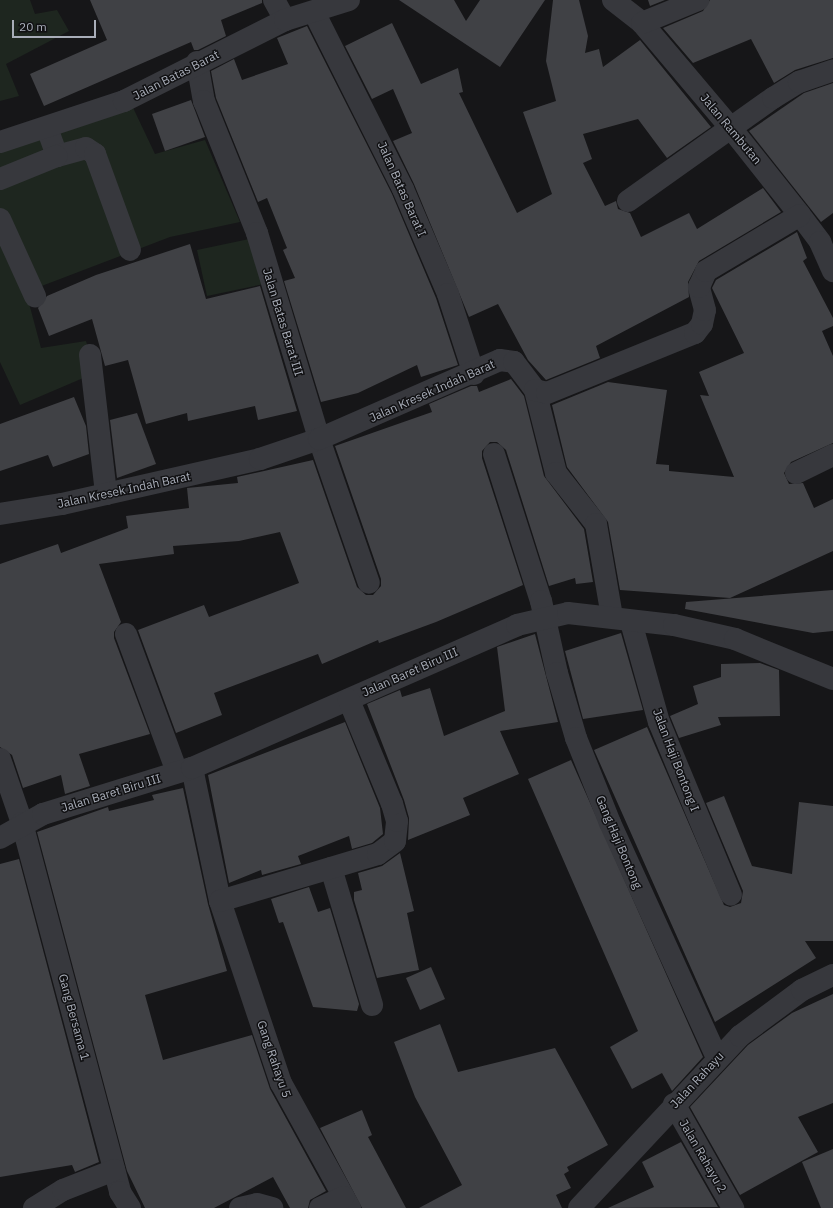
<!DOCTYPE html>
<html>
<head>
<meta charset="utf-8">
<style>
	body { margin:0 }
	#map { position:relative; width:833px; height:1208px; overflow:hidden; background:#161618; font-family:"IBM Plex Sans",sans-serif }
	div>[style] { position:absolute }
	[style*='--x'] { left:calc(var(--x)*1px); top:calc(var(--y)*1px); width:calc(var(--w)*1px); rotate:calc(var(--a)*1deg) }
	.green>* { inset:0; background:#1e261f }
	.building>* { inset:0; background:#404145 }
	.street>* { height:22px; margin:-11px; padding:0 11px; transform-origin:11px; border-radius:11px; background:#37383d }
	span { translate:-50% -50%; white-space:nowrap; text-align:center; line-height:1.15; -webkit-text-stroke:3px #111113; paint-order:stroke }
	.street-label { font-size:12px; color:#a8adb8 }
	.scale { position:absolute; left:12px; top:20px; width:84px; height:18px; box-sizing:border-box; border:2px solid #a8adb8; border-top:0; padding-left:5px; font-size:12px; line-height:14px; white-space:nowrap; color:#a8adb8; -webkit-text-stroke:3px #111113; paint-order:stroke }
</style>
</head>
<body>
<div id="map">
	<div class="green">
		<i style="clip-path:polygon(0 0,30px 0,35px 14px,57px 10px,69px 31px,6px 64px,19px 96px,0 101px)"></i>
		<i style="clip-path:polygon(127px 95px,155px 154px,205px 140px,240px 222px,170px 237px,26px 292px,41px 348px,86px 341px,95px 373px,20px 405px,0 362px,0 148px)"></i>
		<i style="clip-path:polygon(254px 238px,264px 284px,207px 296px,197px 250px)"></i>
	</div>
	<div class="building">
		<i style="clip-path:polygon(90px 0,262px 0,262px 3px,221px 20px,226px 36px,198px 50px,194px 50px,191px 42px,44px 106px,30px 74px,107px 40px)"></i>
		<i style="clip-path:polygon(399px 0,454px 0,466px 21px,480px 0,545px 0,500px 67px)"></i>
		<i style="clip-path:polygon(553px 0,579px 0,588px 36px,585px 53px,599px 49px,603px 67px,640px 40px,711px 127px,667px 158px,638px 119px,583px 134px,592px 159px,583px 163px,605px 206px,616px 201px,618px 209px,630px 213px,641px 237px,689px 213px,697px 229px,763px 188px,781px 212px,699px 261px,688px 282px,689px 297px,596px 346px,600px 358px,546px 380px,528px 360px,498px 304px,469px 317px,414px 184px,393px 141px,412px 133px,393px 89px,372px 99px,345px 46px,392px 23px,421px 84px,458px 68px,463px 92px,459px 93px,517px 213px,552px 194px,523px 112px,556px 101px,546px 61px)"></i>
		<i style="clip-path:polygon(648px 0,665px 0,650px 6px)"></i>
		<i style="clip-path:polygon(710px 0,833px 0,833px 58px,795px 70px,774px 83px,751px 39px,693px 63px,663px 28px,703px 11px)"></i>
		<i style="clip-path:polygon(307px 26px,392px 194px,436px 298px,458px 365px,421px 377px,417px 365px,358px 393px,321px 402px,284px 281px,295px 278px,283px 250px,287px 248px,267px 198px,258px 202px,216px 98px,211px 71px,234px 59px,242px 80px,288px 64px,277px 38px)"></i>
		<i style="clip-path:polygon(833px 83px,833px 213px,821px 222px,749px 131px,804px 93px)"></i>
		<i style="clip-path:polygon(191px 100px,205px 137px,165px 151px,152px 114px)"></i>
		<i style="clip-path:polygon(797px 232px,807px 258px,803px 261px,833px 318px,833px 326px,822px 331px,833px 356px,833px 443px,791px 462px,784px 473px,789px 484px,803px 483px,814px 508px,833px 499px,833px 551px,730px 598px,620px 590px,608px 522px,567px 467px,552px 405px,608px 382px,667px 390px,656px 464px,669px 465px,669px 471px,734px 477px,700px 395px,709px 396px,699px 372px,744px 353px,712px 288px,716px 280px)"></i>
		<i style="clip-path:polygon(190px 244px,206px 299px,260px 286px,297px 411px,258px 420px,255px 406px,188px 421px,187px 413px,146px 424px,128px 360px,105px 366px,92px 319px,49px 336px,38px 308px,47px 296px,96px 275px)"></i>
		<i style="clip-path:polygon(511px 379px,524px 396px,544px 476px,584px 529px,593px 582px,576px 584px,575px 578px,549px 586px,506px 450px,497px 442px,490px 442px,482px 451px,482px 458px,523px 585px,436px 622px,379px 643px,378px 640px,322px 664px,318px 654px,214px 693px,222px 715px,176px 733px,138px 630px,204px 605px,209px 617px,299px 583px,280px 532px,239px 541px,173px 546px,174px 554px,99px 564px,121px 622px,114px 632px,114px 638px,150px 734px,79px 754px,90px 786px,65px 794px,61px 775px,23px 788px,12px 755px,0 747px,0 564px,58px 544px,61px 553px,128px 528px,126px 516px,189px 508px,187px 488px,238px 483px,237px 477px,313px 460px,357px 587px,366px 595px,373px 595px,381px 586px,381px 579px,335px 446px,432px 412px,429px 404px,471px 386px,477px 386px,479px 392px)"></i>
		<i style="clip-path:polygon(74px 397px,86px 426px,89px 454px,53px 467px,48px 455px,0 471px,0 424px)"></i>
		<i style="clip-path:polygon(137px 413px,156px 464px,117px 478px,110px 420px)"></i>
		<i style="clip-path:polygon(833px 590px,833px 631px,813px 633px,685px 609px,686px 602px)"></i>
		<i style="clip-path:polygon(621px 633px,643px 710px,583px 719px,565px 651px)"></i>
		<i style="clip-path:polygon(535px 634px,558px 722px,500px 731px,519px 774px,463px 798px,470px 815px,408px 840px,409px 818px,404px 800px,367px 704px,400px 690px,402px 697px,430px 688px,444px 736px,505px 711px,497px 647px)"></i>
		<i style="clip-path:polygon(760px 663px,779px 670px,780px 716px,718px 717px,721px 725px,679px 738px,670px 716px,698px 704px,693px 686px,721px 677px,721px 664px)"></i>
		<i style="clip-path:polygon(345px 722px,380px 808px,383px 834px,372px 843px,352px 849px,349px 836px,298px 856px,301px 864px,262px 875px,261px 870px,229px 883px,208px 775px)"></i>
		<i style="clip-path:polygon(647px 727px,724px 905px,730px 907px,741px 903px,743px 891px,706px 803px,724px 796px,752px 866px,792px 874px,799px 802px,833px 806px,833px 941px,805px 941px,816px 958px,715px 1022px,594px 750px)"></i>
		<i style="clip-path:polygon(571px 760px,703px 1057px,672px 1091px,662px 1073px,632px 1089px,610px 1047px,638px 1031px,528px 779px)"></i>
		<i style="clip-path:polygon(183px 788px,208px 904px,227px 971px,145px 995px,163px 1060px,252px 1035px,270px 1089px,326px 1191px,310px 1200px,308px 1208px,290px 1208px,273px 1177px,214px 1208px,145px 1208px,127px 1171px,37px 832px,108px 807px,109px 811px,154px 800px,152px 795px)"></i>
		<i style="clip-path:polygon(400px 853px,414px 911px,407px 913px,419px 970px,377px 978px,354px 900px,354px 892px,362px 890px,358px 873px,382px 866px)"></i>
		<i style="clip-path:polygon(19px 859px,99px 1162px,75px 1172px,72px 1165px,0 1177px,0 864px)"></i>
		<i style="clip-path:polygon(309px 887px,318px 912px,330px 908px,359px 1004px,357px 1011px,313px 1007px,283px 922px,279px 923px,271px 899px)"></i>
		<i style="clip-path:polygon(431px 967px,445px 999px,420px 1010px,406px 978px)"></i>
		<i style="clip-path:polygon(833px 994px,833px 1103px,798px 1117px,818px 1152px,740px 1195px,690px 1107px,748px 1045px,792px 1013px)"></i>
		<i style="clip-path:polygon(440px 1024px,458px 1072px,555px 1048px,608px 1145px,567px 1167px,569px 1171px,564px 1174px,571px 1188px,556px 1195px,562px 1208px,419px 1208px,462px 1185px,415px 1097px,394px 1042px)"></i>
		<i style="clip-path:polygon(362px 1110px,372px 1135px,368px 1137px,406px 1208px,362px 1208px,320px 1128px)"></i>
		<i style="clip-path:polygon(681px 1142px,718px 1207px,608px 1208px,654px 1187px,642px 1162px)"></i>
		<i style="clip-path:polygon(833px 1149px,833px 1208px,821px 1208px,802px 1162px)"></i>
	</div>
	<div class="street">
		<i style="--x:274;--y:0;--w:23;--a:61"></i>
		<i style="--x:613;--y:0;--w:37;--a:38"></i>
		<i style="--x:642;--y:23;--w:136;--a:49.8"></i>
		<i style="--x:730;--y:127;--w:112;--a:51.5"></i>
		<i style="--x:800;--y:215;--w:34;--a:53"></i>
		<i style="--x:820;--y:242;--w:32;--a:66"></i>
		<i style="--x:314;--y:12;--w:198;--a:63.3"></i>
		<i style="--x:403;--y:189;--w:114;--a:66.8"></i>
		<i style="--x:448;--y:294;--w:84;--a:72"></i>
		<i style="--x:642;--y:23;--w:61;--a:-22.3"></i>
		<i style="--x:197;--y:62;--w:40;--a:80"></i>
		<i style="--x:204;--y:101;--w:142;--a:68.1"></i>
		<i style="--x:257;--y:233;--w:215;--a:73.2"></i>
		<i style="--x:319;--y:439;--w:152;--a:70.9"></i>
		<i style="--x:47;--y:128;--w:30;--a:70"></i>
		<i style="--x:57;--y:156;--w:30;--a:-15"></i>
		<i style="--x:86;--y:148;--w:11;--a:34"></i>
		<i style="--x:95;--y:154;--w:102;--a:70"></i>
		<i style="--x:0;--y:142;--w:131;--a:-18.3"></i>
		<i style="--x:124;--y:101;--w:180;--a:-26.7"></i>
		<i style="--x:285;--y:20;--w:67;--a:-17.4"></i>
		<i style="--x:0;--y:179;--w:61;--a:-22"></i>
		<i style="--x:628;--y:201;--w:178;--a:-35.4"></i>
		<i style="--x:773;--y:98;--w:31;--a:-32"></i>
		<i style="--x:799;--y:82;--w:36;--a:-19"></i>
		<i style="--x:0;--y:219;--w:85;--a:65.6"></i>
		<i style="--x:90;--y:355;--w:140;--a:83.4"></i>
		<i style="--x:535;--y:390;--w:86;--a:75.8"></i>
		<i style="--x:556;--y:473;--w:65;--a:51.9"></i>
		<i style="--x:596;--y:524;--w:94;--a:80.2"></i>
		<i style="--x:494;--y:454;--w:154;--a:72.3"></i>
		<i style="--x:541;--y:601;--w:74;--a:77.5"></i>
		<i style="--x:557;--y:673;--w:68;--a:73.7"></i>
		<i style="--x:576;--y:738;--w:92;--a:68.2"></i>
		<i style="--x:610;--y:823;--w:258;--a:65.5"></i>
		<i style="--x:796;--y:473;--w:41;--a:-25.9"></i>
		<i style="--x:0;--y:514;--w:63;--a:-9.2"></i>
		<i style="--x:62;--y:504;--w:203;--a:-12.8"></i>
		<i style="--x:260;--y:459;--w:62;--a:-18.7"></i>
		<i style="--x:319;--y:439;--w:197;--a:-23.6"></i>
		<i style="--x:500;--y:360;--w:14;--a:8"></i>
		<i style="--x:514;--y:362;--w:35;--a:53"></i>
		<i style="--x:535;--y:390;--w:12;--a:14"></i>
		<i style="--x:547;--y:393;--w:160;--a:-22.1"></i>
		<i style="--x:695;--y:333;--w:11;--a:-52"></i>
		<i style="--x:702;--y:324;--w:14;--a:-78"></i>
		<i style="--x:705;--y:310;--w:24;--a:-105"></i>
		<i style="--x:699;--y:287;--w:17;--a:-66"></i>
		<i style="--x:706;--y:271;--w:109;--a:-30.8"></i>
		<i style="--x:631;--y:622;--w:104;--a:74.4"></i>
		<i style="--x:659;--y:722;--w:187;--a:67.4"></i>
		<i style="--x:126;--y:634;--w:147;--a:69.7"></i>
		<i style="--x:0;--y:759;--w:68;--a:71"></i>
		<i style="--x:22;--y:823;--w:382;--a:75.1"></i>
		<i style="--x:120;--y:1192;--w:19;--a:58"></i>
		<i style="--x:192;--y:768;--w:136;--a:78.1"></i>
		<i style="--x:220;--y:901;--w:192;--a:71.5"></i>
		<i style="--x:281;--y:1083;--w:143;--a:61.1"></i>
		<i style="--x:0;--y:838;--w:49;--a:-29.2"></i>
		<i style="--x:43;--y:814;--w:156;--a:-17.2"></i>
		<i style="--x:192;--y:768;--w:355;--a:-23.7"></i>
		<i style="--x:517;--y:625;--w:52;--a:-13.2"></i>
		<i style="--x:568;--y:613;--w:107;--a:6.5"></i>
		<i style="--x:674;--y:625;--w:63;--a:12.9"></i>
		<i style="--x:735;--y:639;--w:106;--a:22.2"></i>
		<i style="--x:331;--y:868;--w:143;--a:73.3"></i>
		<i style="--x:220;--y:901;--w:165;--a:-16.6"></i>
		<i style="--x:378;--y:854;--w:21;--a:-37"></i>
		<i style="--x:395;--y:841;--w:20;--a:-84"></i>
		<i style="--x:397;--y:821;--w:18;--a:-106"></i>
		<i style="--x:392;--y:804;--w:113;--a:-112.5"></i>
		<i style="--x:674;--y:1104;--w:120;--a:60.4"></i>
		<i style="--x:34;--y:1208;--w:34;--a:-32"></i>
		<i style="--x:63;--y:1190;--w:55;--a:-21.4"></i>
		<i style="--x:240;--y:1208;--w:17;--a:-13"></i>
		<i style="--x:257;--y:1204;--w:16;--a:15"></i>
		<i style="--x:320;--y:1208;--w:26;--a:-25"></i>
		<i style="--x:579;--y:1208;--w:236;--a:-46.9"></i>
		<i style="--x:740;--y:1036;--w:77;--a:-36.6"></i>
		<i style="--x:802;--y:990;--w:34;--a:-26"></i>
	</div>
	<div class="street-label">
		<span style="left:176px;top:75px;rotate:-27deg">Jalan Batas Barat</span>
		<span style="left:731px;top:129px;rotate:50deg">Jalan Rambutan</span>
		<span style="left:402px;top:189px;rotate:66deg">Jalan Batas Barat I</span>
		<span style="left:283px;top:322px;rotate:73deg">Jalan Batas Barat III</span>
		<span style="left:432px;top:391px;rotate:-24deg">Jalan Kresek Indah Barat</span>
		<span style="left:124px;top:490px;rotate:-12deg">Jalan Kresek Indah Barat</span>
		<span style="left:410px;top:672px;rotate:-24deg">Jalan Baret Biru III</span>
		<span style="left:676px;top:760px;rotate:69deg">Jalan Haji Bontong I</span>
		<span style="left:111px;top:793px;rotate:-17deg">Jalan Baret Biru III</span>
		<span style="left:619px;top:842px;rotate:67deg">Gang Haji Bontong</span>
		<span style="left:74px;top:1017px;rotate:75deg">Gang Bersama 1</span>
		<span style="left:274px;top:1059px;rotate:71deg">Gang Rahayu 5</span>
		<span style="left:697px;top:1080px;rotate:-47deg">Jalan Rahayu</span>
		<span style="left:703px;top:1156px;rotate:60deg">Jalan Rahayu 2</span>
	</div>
	<div class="scale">20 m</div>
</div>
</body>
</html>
